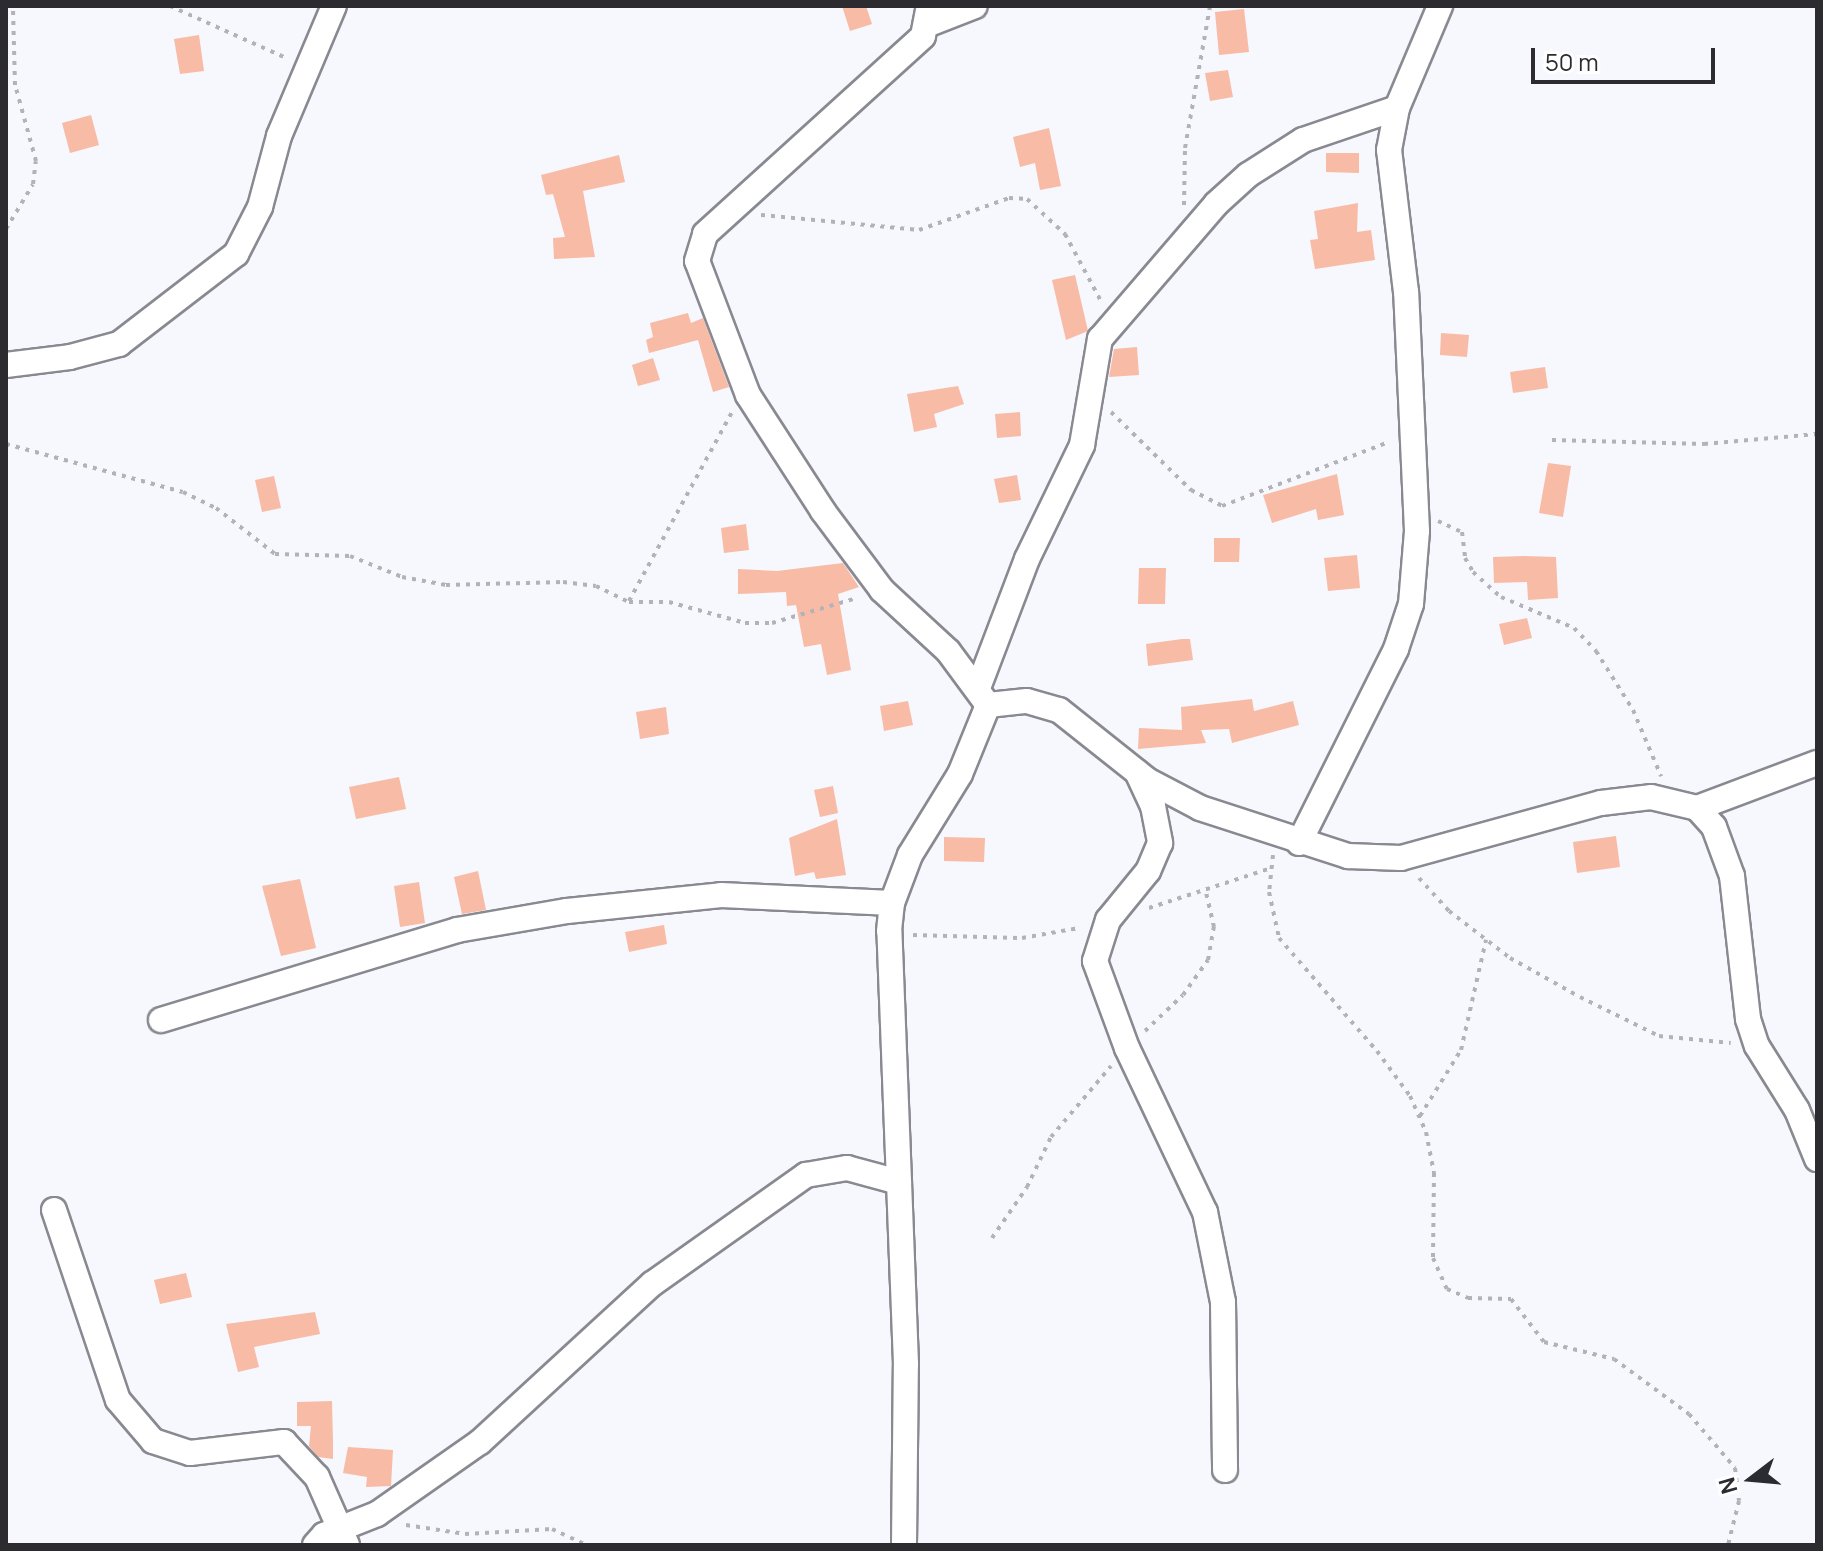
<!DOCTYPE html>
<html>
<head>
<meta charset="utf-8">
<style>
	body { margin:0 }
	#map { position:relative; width:1823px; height:1551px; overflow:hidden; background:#f7f7fe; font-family:Manrope,sans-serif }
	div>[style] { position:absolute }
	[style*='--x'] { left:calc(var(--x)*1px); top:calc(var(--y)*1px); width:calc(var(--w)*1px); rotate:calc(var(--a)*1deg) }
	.building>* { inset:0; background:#f8bba5 }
	.path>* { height:4px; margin-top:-2px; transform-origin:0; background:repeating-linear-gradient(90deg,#b2b2b8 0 4px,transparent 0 10px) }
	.roads { filter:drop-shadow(2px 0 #898991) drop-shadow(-2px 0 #898991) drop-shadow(0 2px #898991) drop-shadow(0 -2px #898991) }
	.minor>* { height:24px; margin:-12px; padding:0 12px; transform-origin:12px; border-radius:12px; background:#fff }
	span { translate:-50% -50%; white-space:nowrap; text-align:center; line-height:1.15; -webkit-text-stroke:6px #fff; paint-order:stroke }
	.frame { position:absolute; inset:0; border:8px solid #2c2b2f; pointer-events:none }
	.north { position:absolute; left:1711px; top:1439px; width:80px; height:80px; -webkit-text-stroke:6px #fff; paint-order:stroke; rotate:254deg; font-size:22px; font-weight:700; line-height:32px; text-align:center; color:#2c2b2f }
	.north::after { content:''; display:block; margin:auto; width:28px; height:36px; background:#2c2b2f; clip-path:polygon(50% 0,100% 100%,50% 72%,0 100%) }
	.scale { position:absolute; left:1531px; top:48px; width:184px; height:36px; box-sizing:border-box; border:4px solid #2c2b2f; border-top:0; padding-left:10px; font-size:24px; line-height:28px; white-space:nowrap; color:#2c2b2f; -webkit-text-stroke:6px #fff; paint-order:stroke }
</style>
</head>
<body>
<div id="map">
	<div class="building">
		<i style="clip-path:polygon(842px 6px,866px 6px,872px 24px,850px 31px)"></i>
		<i style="clip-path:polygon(1244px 9px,1249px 52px,1219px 55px,1215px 12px)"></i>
		<i style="clip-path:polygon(199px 35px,204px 71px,180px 74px,174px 39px)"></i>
		<i style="clip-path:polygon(1228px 70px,1233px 97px,1210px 101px,1205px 73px)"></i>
		<i style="clip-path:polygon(91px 115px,99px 145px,70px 153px,62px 123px)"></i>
		<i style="clip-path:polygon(1049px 128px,1061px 186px,1040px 190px,1035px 163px,1020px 167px,1013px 137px)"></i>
		<i style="clip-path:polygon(1326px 153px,1359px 153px,1359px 173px,1326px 172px)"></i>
		<i style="clip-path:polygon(619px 155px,625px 182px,583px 191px,595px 257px,554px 259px,553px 238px,565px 237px,553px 194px,546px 195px,541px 175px)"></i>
		<i style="clip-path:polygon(1358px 203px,1357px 232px,1371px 230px,1375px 260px,1315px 269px,1310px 240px,1318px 239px,1314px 211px)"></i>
		<i style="clip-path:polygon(1075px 275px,1088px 331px,1066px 340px,1052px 280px)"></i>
		<i style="clip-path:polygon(688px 313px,691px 323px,703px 318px,729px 387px,713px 392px,698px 340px,649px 353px,646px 340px,653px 337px,650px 323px)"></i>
		<i style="clip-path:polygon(1441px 333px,1469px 335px,1467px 357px,1440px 355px)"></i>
		<i style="clip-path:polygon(1137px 347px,1139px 375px,1109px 377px,1114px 349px)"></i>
		<i style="clip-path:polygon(653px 358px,660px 380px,638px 386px,632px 365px)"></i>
		<i style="clip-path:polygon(1545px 367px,1548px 388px,1513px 393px,1510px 372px)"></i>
		<i style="clip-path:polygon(958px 386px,964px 404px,934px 414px,937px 427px,914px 432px,907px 394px)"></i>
		<i style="clip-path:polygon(1020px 412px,1021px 436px,997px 438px,995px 414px)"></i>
		<i style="clip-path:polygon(1548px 463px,1571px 466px,1563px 517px,1539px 513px)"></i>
		<i style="clip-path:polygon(1337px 474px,1344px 515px,1318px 520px,1316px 509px,1272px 523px,1263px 495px)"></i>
		<i style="clip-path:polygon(1017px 475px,1021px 500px,999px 503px,994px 479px)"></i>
		<i style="clip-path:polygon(274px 476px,281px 508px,262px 512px,255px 480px)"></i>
		<i style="clip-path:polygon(746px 524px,749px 550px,724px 553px,721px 528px)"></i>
		<i style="clip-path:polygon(1214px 538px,1240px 538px,1239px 562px,1214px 562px)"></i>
		<i style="clip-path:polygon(1357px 555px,1360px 588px,1328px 591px,1324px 558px)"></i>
		<i style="clip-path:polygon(1524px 556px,1556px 557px,1558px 598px,1528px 600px,1527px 582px,1494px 583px,1493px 557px)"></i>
		<i style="clip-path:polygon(843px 563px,859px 587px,838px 594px,851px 670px,827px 675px,821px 644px,804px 647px,796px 605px,787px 606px,786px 592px,738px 594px,738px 569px,777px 571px)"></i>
		<i style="clip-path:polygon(1139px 568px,1166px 568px,1165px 604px,1138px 604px)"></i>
		<i style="clip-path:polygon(1527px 618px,1532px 638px,1504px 645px,1499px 624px)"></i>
		<i style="clip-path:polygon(1182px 639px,1190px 639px,1193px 660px,1148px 666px,1146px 644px)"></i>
		<i style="clip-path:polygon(1252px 699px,1254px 711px,1293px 701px,1299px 725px,1232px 743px,1229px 729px,1201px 730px,1206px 743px,1138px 749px,1139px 728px,1182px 730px,1181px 707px)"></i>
		<i style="clip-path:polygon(908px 701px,913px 725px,884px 731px,880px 706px)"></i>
		<i style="clip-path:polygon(666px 707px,669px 734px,640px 739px,636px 712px)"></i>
		<i style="clip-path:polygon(399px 777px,406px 809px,356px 819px,349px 787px)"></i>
		<i style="clip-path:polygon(833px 786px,838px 813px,820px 817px,814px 790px)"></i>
		<i style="clip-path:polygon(837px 819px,846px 875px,816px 879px,814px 872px,795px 876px,789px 838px)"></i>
		<i style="clip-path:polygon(1616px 836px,1620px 867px,1577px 873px,1573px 842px)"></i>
		<i style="clip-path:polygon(944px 837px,985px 838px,984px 862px,944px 861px)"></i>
		<i style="clip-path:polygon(478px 871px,486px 910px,462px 914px,454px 877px)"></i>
		<i style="clip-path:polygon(300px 879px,316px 948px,281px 956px,262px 886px)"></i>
		<i style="clip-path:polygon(419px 882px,425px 923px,400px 927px,394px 886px)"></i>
		<i style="clip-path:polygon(664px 925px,667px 944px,629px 952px,625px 932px)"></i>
		<i style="clip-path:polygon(186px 1273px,192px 1297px,160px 1304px,154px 1280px)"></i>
		<i style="clip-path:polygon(315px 1312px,320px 1334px,254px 1347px,259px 1367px,238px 1372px,226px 1324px)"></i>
		<i style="clip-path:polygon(332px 1401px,333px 1442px,333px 1459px,318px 1457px,309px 1446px,311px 1426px,297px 1426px,297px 1402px)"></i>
		<i style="clip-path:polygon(348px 1447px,393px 1450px,391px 1486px,366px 1487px,367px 1477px,343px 1473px)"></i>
	</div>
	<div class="path">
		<i style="--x:170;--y:6;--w:127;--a:24.1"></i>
		<i style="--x:1184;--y:205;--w:57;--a:-89"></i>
		<i style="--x:1185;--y:148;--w:144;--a:-80"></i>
		<i style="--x:761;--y:215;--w:159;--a:5.4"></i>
		<i style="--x:919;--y:230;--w:96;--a:-19.6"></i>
		<i style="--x:1009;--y:198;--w:18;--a:3"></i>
		<i style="--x:1027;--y:199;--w:52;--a:42.6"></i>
		<i style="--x:1065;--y:234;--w:78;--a:61.8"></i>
		<i style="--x:6;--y:229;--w:52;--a:-59"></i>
		<i style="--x:33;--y:184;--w:23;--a:-83"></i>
		<i style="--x:36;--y:161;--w:79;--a:-105.4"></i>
		<i style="--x:15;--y:85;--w:79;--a:-91.5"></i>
		<i style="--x:1111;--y:412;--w:112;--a:44.3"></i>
		<i style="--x:1191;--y:490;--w:35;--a:27"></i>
		<i style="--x:1222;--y:506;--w:179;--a:-21"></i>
		<i style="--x:1552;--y:440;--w:152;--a:1.5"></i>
		<i style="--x:1704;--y:444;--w:113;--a:-5.1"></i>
		<i style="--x:6;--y:444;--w:183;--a:15.2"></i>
		<i style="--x:183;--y:492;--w:37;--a:26"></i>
		<i style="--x:216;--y:508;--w:75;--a:37.9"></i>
		<i style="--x:275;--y:554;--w:75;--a:1.5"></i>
		<i style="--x:350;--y:556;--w:56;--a:22"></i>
		<i style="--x:402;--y:577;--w:45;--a:10.3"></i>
		<i style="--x:446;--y:585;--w:117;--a:-1.5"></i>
		<i style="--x:563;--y:582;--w:33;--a:7"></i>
		<i style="--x:596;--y:586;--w:37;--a:26"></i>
		<i style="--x:629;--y:602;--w:40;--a:0"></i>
		<i style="--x:669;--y:602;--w:79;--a:15.4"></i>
		<i style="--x:745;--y:623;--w:27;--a:0"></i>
		<i style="--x:772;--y:623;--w:89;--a:-16.4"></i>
		<i style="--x:1438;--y:521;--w:26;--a:25"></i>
		<i style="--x:1462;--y:532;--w:26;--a:83"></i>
		<i style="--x:1465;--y:558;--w:16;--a:60"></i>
		<i style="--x:1473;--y:572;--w:38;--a:42"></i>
		<i style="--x:1501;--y:597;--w:79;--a:23"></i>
		<i style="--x:1574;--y:628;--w:32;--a:46"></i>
		<i style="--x:1596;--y:651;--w:70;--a:57.9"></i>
		<i style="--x:1633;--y:710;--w:72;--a:67"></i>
		<i style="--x:629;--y:601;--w:215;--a:-61.4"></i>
		<i style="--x:1273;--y:855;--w:37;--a:96"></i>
		<i style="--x:1269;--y:892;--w:47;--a:77.7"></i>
		<i style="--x:1279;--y:938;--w:150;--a:49.1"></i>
		<i style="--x:1377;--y:1051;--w:56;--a:53.7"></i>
		<i style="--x:1410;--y:1096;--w:39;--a:66"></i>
		<i style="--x:1426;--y:1132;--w:42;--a:79"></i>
		<i style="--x:1434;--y:1173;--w:85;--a:90.7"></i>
		<i style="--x:1433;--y:1258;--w:34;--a:66"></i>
		<i style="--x:1447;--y:1289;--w:23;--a:23"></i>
		<i style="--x:1468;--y:1298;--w:43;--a:1.3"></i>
		<i style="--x:1511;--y:1299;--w:54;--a:52.5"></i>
		<i style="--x:1544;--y:1342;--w:72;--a:13.7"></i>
		<i style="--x:1614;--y:1359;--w:93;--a:36.3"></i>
		<i style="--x:1689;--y:1414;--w:71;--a:49.6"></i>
		<i style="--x:1735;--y:1468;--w:33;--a:83"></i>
		<i style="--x:1739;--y:1501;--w:45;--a:104"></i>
		<i style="--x:1419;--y:878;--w:45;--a:47.7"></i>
		<i style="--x:1449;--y:911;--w:77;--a:37.6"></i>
		<i style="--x:1510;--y:958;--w:80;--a:29.1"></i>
		<i style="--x:1580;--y:997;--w:88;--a:26.3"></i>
		<i style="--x:1659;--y:1036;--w:72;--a:5.6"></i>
		<i style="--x:1149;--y:908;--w:125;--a:-18.1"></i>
		<i style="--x:913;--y:935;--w:109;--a:1.6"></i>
		<i style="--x:1022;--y:938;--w:58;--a:-10"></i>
		<i style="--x:1145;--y:1031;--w:52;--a:-43.5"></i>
		<i style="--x:1183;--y:995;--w:43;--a:-54.5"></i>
		<i style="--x:1208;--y:960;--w:34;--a:-80"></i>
		<i style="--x:1214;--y:927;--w:37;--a:-103"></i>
		<i style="--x:1420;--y:1116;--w:78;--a:-58.2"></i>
		<i style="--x:1461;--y:1050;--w:113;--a:-77.2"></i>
		<i style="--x:992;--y:1238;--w:62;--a:-55.5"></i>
		<i style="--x:1027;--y:1187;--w:55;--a:-64.4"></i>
		<i style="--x:1051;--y:1137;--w:93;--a:-49.8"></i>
		<i style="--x:406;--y:1525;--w:60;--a:8.7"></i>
		<i style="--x:465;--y:1534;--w:87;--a:-3.3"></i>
		<i style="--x:552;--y:1529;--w:38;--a:25"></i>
	</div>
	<div class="roads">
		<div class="minor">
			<i style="--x:929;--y:24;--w:49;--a:-21.4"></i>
			<i style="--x:6;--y:365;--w:64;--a:-7.1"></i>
			<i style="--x:70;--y:357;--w:51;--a:-14.9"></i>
			<i style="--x:119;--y:344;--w:148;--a:-37.6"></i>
			<i style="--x:236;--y:254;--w:53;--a:-62.9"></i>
			<i style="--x:260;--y:207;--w:73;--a:-75"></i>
			<i style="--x:279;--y:136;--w:141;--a:-67.1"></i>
			<i style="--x:978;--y:688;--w:138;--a:-69.2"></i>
			<i style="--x:1027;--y:559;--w:127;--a:-64.2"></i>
			<i style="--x:1082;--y:445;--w:108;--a:-80.4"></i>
			<i style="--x:1100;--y:339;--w:178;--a:-49.3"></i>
			<i style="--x:1216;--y:204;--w:43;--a:-42.2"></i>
			<i style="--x:1248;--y:175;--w:65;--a:-32.5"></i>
			<i style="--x:1303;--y:140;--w:99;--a:-18.8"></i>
			<i style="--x:988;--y:705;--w:39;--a:-6"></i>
			<i style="--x:1027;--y:701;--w:33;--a:16"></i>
			<i style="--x:1059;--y:710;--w:112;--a:38.5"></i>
			<i style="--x:1147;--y:780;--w:60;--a:27.8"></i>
			<i style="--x:1200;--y:808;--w:156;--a:18"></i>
			<i style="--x:1348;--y:856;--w:53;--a:2.2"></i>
			<i style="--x:1401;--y:858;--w:207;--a:-15.4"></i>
			<i style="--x:1601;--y:803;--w:50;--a:-6.8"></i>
			<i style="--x:1651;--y:797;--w:47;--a:13.4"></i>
			<i style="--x:1697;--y:808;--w:25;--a:48"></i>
			<i style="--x:1714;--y:827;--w:52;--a:69.8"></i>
			<i style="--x:1732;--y:876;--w:144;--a:83.6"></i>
			<i style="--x:1748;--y:1019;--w:28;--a:72"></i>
			<i style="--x:1757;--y:1046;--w:75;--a:58"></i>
			<i style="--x:1797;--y:1110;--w:53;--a:67.8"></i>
			<i style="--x:1137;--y:772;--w:38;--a:65"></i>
			<i style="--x:1153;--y:806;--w:38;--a:79"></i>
			<i style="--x:1160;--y:843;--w:30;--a:113"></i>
			<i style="--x:1148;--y:871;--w:63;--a:129.2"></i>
			<i style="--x:1108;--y:920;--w:43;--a:107.6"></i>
			<i style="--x:1095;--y:961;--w:93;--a:69.8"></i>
			<i style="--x:1127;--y:1048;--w:182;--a:64.6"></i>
			<i style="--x:1205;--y:1212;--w:92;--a:78.7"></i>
			<i style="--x:1223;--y:1302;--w:168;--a:89.3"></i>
			<i style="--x:1697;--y:808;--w:128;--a:-20.6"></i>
			<i style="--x:1299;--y:843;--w:217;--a:-63.4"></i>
			<i style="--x:1396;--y:649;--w:47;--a:-71.6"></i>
			<i style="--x:1411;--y:604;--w:73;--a:-85.3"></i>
			<i style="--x:1417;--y:531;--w:239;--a:-92.6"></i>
			<i style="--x:1406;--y:292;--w:143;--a:-96.8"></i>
			<i style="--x:1389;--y:150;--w:43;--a:-79.2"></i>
			<i style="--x:1397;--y:108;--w:111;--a:-67.1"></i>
			<i style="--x:161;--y:1020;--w:309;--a:-16.9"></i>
			<i style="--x:457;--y:930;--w:112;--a:-9.8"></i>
			<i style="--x:567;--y:911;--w:155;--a:-5.9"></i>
			<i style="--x:721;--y:895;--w:171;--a:2.7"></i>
			<i style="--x:54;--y:1210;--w:200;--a:71.4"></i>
			<i style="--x:118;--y:1400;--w:54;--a:49.5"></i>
			<i style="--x:153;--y:1441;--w:39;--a:18"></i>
			<i style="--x:190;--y:1453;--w:95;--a:-6.7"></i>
			<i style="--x:284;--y:1442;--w:48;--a:46.7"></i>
			<i style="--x:317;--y:1477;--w:74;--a:66.2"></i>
			<i style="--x:315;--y:1545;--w:13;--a:-48"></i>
			<i style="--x:324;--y:1535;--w:57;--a:-21.6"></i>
			<i style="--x:377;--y:1514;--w:126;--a:-35"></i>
			<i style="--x:480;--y:1442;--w:234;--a:-42.6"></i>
			<i style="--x:652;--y:1284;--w:189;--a:-35.3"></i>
			<i style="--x:806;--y:1175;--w:42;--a:-9.7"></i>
			<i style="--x:847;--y:1168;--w:54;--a:15.1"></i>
			<i style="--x:904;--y:1545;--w:181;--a:-89.4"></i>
			<i style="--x:906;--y:1364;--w:433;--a:-92.2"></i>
			<i style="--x:889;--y:931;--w:28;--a:-84"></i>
			<i style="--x:892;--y:903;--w:51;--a:-69.4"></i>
			<i style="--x:910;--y:855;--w:95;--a:-58.3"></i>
			<i style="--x:960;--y:774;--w:74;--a:-67.9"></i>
			<i style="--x:988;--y:705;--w:67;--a:-126.5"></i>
			<i style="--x:948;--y:651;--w:90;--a:-137.3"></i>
			<i style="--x:882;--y:590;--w:99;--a:-126.8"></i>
			<i style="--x:823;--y:511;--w:138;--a:-122.9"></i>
			<i style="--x:748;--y:395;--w:143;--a:-110.8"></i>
			<i style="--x:697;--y:261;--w:28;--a:-73"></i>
			<i style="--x:705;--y:234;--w:294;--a:-42.2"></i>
			<i style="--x:923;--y:36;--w:31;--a:-79"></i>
		</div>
	</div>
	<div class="frame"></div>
	<div class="north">N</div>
	<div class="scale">50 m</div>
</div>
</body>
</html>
